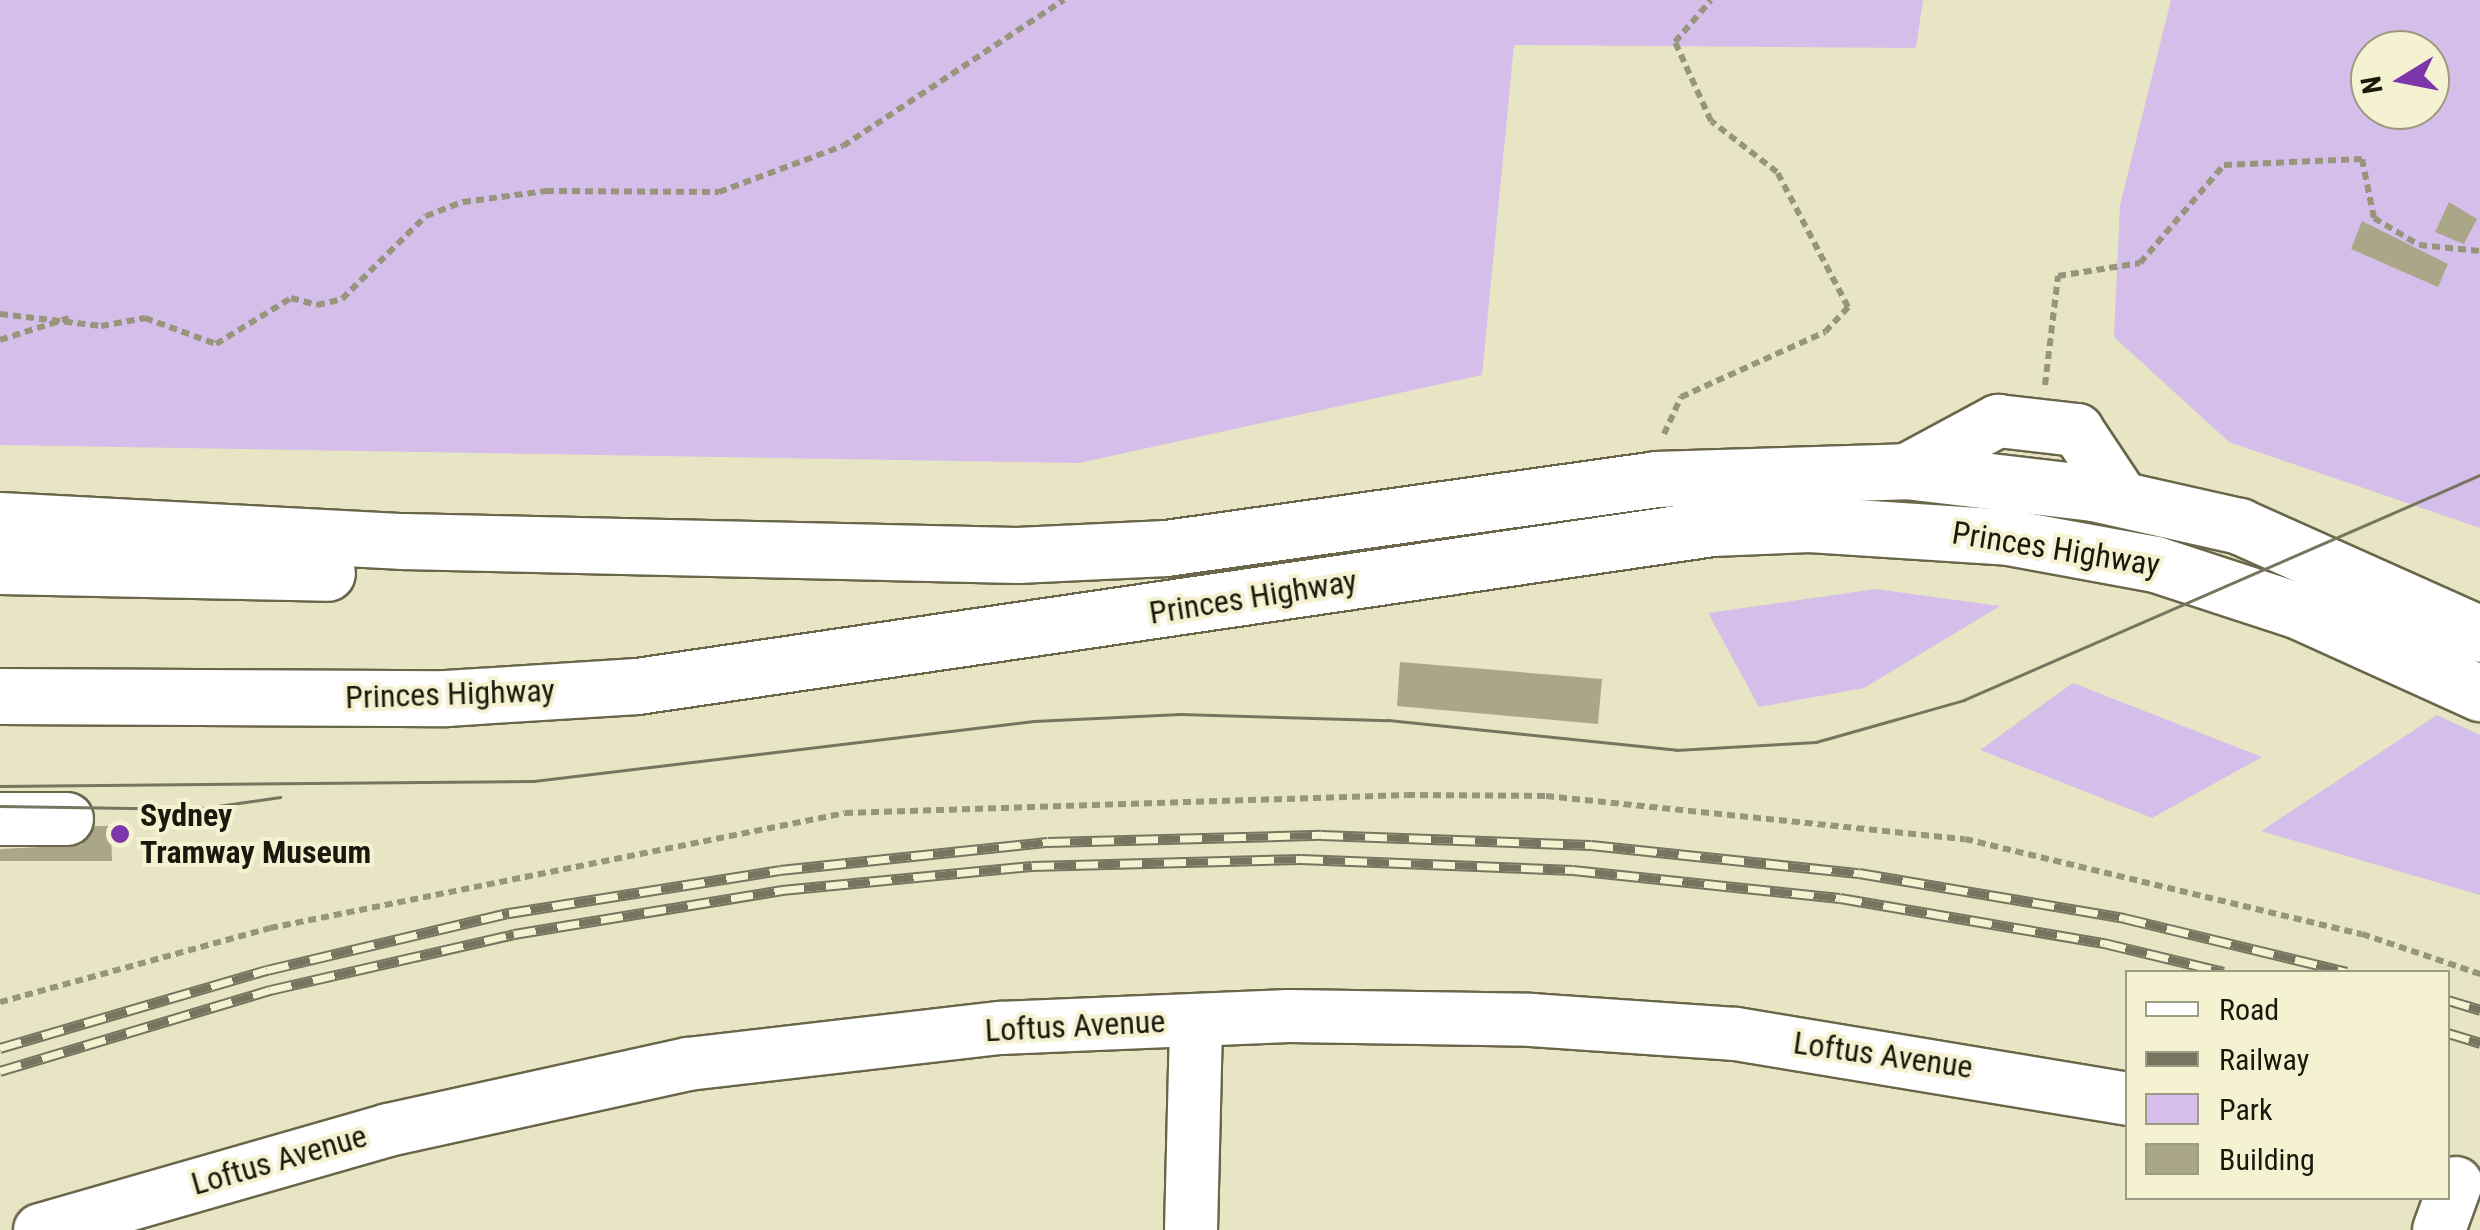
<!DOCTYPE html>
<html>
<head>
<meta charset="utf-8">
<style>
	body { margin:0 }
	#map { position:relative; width:2480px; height:1230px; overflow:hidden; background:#e8e5c4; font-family:"Roboto Condensed",sans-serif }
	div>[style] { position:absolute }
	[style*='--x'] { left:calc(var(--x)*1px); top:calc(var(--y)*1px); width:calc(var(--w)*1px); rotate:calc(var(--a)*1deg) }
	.green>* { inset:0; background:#d5bee9 }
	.building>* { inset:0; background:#aaa788 }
	.path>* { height:6px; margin-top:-3px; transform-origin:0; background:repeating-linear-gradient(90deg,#98957d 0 8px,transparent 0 13px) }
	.roads { filter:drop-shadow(2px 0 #696649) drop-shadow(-2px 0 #696649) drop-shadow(0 2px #696649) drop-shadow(0 -2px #696649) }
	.minor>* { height:52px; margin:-26px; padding:0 26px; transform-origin:26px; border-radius:26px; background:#fff }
	.highway>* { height:55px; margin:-27.5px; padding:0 27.5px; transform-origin:27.5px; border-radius:27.5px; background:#fff }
	.tram>* { height:2.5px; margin:-1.25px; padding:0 1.25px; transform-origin:1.25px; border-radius:1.25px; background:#77755f }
	.rail>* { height:11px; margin-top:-5.5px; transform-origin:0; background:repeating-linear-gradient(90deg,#f5f2d1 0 22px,#77755f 0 44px); box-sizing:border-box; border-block:2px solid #77755f }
	.dots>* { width:28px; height:28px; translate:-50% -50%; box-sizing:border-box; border:5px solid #f5f2d1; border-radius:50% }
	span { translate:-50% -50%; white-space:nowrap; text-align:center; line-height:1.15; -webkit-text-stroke:8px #f5f2d1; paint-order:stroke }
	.street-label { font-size:32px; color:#1a190d }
	.poi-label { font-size:32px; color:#1a190d; font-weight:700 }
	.left { translate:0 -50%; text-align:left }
	.legend { position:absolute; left:2125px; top:970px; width:325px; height:230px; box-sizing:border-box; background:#f5f2d1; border:2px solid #9d9b83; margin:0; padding:12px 18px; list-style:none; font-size:30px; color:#1a190d }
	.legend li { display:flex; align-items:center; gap:20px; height:50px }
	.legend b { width:50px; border:2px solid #9d9b83 }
	.north { position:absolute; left:2350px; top:30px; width:100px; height:100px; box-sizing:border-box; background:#f5f2d1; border:2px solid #9d9b83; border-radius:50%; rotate:260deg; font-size:28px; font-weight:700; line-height:40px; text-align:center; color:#1a190d }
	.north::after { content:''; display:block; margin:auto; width:35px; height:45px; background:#7d37aa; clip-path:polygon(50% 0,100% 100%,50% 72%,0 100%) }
</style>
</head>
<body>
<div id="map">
	<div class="green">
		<i style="clip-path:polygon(0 0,1923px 0,1916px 48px,1514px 45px,1482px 375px,1079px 463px,0 445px)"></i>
		<i style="clip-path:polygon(evenodd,2171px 0,2480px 0,2480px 528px,2229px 442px,2114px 337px,2120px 205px,2171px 0,2370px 50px,2430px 50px,2430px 110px,2370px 110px,2370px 50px)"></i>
		<i style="clip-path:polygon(1876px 589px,2000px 606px,1864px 688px,1759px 707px,1708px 613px)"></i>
		<i style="clip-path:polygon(2073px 683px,2262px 757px,2152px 818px,1980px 750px)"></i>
		<i style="clip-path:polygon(2437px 715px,2480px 735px,2480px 895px,2261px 831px)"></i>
	</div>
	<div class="building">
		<i style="clip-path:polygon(2449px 202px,2477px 219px,2464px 244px,2435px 232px)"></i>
		<i style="clip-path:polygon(2362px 221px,2448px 264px,2438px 287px,2351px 249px)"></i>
		<i style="clip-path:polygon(1400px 662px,1602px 679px,1598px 724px,1397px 706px)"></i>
		<i style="clip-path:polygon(95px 826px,111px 826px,112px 861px,0 861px,0 849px,81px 845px)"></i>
	</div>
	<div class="path">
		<i style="--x:0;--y:314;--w:102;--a:6.8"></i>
		<i style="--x:101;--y:326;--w:45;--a:-10.3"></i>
		<i style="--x:145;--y:318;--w:76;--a:20.1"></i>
		<i style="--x:216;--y:344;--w:88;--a:-31.5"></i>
		<i style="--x:291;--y:298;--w:27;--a:15"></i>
		<i style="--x:317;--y:305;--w:26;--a:-13"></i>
		<i style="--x:342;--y:299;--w:118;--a:-44.7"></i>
		<i style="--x:426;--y:216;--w:40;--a:-21"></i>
		<i style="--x:463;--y:202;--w:84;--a:-7.5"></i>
		<i style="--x:546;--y:191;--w:173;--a:0.3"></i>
		<i style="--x:719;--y:192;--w:132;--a:-20.4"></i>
		<i style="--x:843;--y:146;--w:265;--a:-33.5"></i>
		<i style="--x:0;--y:340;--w:72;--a:-17.7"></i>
		<i style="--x:2045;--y:385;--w:110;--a:-83.2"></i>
		<i style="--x:2058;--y:276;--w:83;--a:-9"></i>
		<i style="--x:2140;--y:263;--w:129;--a:-49.4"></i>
		<i style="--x:2224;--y:165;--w:138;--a:-2.5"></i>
		<i style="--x:2362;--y:159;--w:60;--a:78.5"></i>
		<i style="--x:2374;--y:218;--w:52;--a:31"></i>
		<i style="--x:2419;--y:245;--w:61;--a:5.6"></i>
		<i style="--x:1664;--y:434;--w:41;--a:-65.3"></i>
		<i style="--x:1681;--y:397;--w:158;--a:-24.3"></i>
		<i style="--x:1825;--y:332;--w:34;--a:-47"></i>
		<i style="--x:1848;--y:307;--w:153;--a:-117.7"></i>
		<i style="--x:1777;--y:172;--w:83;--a:-142.3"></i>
		<i style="--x:1711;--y:121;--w:87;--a:-114.5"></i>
		<i style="--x:1675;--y:42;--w:55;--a:-49.4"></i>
		<i style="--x:0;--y:1002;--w:280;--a:-15.3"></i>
		<i style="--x:270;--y:928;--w:586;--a:-11.31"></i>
		<i style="--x:845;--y:813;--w:562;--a:-1.83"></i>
		<i style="--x:1407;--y:795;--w:139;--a:0.4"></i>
		<i style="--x:1546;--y:796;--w:421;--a:5.9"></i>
		<i style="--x:1965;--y:839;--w:408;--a:13.5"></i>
		<i style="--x:2362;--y:934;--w:125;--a:18.7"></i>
	</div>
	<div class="roads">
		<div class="minor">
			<i style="--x:1905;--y:471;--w:106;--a:-28.3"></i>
			<i style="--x:1998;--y:421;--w:80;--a:6.5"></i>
			<i style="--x:2077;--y:430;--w:83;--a:56.3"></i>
			<i style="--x:0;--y:819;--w:67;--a:0"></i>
			<i style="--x:40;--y:1230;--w:362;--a:-16"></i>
			<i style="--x:388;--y:1130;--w:307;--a:-12.4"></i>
			<i style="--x:688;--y:1064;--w:314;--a:-6.6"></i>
			<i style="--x:1000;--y:1028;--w:289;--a:-2.4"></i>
			<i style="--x:1289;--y:1016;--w:242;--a:0.9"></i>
			<i style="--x:1531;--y:1020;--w:205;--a:3.9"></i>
			<i style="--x:1736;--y:1034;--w:397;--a:9.4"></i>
			<i style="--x:1191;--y:1230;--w:210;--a:-88.6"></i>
			<i style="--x:2439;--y:1230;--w:50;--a:-70.1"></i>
		</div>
		<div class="highway">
			<i style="--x:0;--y:520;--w:404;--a:3"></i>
			<i style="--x:403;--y:541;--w:614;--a:1.31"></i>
			<i style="--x:1017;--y:555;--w:149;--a:-2.7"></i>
			<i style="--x:1166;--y:548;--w:494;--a:-8"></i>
			<i style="--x:1655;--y:479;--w:250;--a:-1.8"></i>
			<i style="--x:1905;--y:471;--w:189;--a:6.7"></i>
			<i style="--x:2093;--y:493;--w:150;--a:12.7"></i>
			<i style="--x:2239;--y:526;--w:264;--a:24.1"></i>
			<i style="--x:0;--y:566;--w:327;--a:1.2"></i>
			<i style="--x:0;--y:696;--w:446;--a:0.3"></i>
			<i style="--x:446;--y:698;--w:191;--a:-3.6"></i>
			<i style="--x:637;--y:686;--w:1087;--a:-8.36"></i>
			<i style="--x:1712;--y:528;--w:97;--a:-2.4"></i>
			<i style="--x:1809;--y:524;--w:199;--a:3.7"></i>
			<i style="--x:2008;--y:537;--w:149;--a:10.4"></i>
			<i style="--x:2155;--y:564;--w:151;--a:18.1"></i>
			<i style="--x:2299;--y:611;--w:199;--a:24.4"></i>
		</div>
	</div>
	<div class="tram">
		<i style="--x:0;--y:786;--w:533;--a:-0.54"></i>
		<i style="--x:533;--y:781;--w:505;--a:-6.83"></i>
		<i style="--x:1034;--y:721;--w:146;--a:-2.7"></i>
		<i style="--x:1180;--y:714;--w:208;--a:1.7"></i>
		<i style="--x:1388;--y:720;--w:290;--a:5.9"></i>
		<i style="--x:1676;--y:750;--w:140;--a:-3.3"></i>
		<i style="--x:1816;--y:742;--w:154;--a:-15.8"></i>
		<i style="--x:1964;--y:700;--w:563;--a:-23.56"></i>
		<i style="--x:0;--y:806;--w:197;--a:0.9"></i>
		<i style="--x:197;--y:809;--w:84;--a:-8.2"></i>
	</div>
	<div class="rail">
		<i style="--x:2448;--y:1000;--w:34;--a:17"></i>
		<i style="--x:2448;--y:1033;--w:34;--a:17"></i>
		<i style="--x:0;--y:1048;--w:278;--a:-16.3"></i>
		<i style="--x:267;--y:970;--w:249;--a:-13.3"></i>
		<i style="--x:509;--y:913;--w:274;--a:-9"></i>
		<i style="--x:780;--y:870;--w:269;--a:-6"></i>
		<i style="--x:1048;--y:842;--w:273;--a:-1.5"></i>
		<i style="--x:1321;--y:835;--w:270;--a:2.1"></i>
		<i style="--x:1591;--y:845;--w:269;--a:6"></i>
		<i style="--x:1859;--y:873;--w:269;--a:9.6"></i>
		<i style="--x:2124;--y:918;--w:229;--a:13.6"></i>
		<i style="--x:0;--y:1071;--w:282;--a:-16.7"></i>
		<i style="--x:270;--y:990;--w:250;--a:-12.9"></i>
		<i style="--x:514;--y:934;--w:272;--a:-9.3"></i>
		<i style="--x:782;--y:890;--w:251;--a:-5.5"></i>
		<i style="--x:1032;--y:866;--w:269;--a:-1.5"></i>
		<i style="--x:1301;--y:859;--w:272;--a:2.3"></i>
		<i style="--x:1573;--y:870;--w:268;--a:6"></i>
		<i style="--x:1840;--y:898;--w:268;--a:9.7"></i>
		<i style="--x:2104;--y:943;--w:123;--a:13.6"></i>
	</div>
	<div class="dots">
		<i style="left:120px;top:834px;background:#7d37aa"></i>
	</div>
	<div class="street-label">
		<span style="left:2056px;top:549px;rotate:9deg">Princes Highway</span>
		<span style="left:1253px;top:597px;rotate:-9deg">Princes Highway</span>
		<span style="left:450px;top:694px;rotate:-2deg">Princes Highway</span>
		<span style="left:1075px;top:1026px;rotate:-3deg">Loftus Avenue</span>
		<span style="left:1883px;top:1055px;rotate:8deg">Loftus Avenue</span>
		<span style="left:279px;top:1160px;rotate:-16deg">Loftus Avenue</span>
	</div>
	<div class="poi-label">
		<span class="left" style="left:140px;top:834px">Sydney<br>Tramway Museum</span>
	</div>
	<ul class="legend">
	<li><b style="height:12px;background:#fff"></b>Road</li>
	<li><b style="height:12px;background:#77755f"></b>Railway</li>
	<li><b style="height:28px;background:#d5bee9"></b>Park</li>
	<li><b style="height:28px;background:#aaa788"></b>Building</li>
	</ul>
	<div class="north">N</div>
</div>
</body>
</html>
